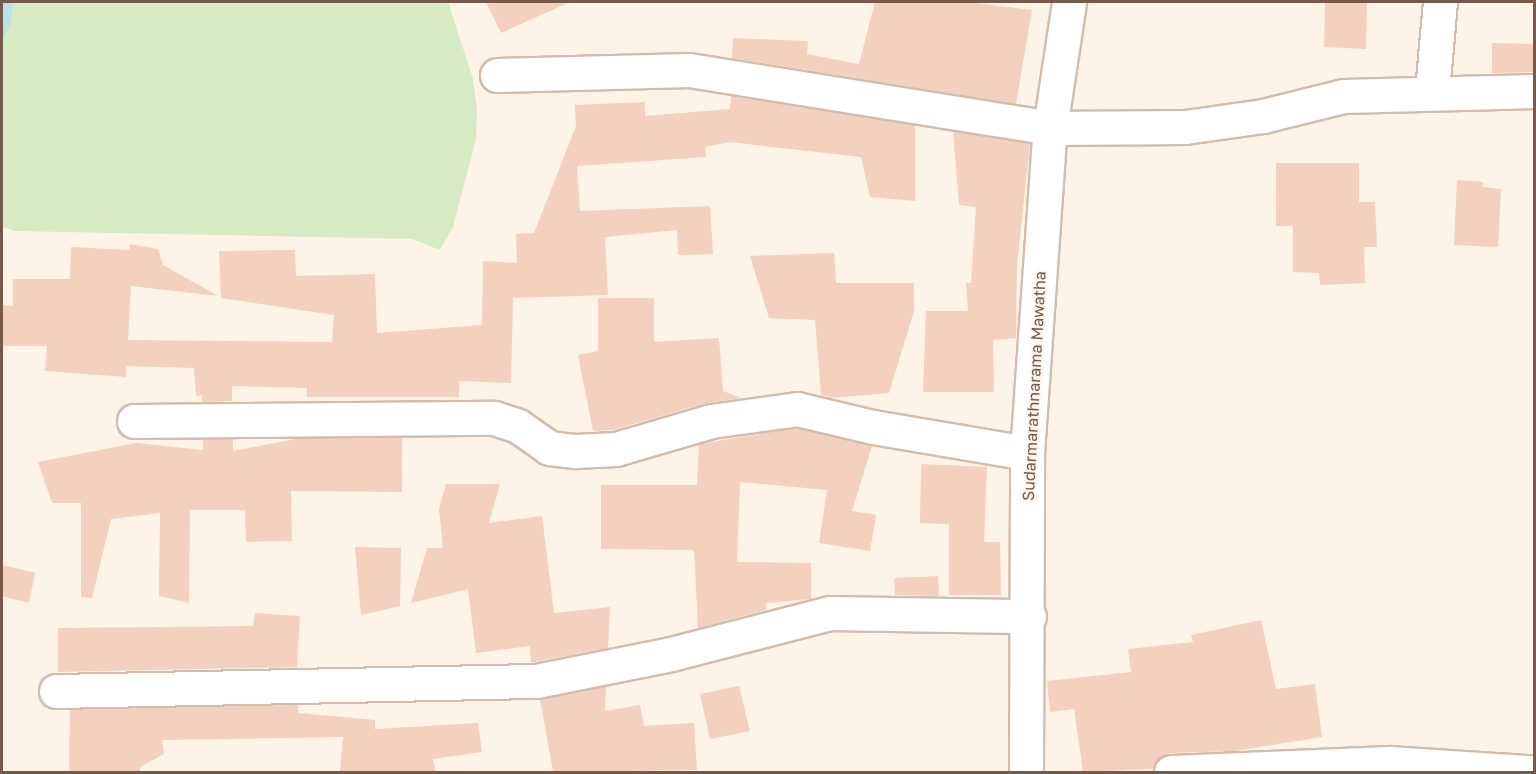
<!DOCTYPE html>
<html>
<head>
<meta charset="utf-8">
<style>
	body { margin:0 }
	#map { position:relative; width:1536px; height:774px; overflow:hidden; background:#fdf3e7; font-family:"Golos Text",sans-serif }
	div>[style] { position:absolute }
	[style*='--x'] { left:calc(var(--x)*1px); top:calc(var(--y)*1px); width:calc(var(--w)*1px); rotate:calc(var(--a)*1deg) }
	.green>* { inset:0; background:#d6ebc4 }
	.water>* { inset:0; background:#bae3e7 }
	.building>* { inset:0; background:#f3d1be }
	.roads { filter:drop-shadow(2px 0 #d1bdaf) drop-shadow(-2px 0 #d1bdaf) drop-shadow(0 2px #d1bdaf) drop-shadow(0 -2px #d1bdaf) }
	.minor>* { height:33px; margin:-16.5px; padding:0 16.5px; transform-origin:16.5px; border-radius:16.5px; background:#fff }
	span { translate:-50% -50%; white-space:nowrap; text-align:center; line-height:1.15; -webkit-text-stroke:4.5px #fff7ee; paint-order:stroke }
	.street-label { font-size:16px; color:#77584a }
	.frame { position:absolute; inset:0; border:3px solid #77584a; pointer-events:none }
</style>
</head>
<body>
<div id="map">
	<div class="green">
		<i style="clip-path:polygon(7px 2px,448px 2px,473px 79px,477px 109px,476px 139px,453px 227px,440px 250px,412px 239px,15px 231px,2px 227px,2px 18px)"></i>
	</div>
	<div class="water">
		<i style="clip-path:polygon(2px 2px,13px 2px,11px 23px,2px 41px)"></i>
	</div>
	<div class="building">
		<i style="clip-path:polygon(486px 2px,570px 2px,501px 33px)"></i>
		<i style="clip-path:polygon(875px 2px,967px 2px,1032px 10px,1016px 104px,732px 58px,733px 38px,808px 41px,807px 54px,859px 64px)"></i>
		<i style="clip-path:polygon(1325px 2px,1367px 2px,1366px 49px,1324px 47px)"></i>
		<i style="clip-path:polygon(1492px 43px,1534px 44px,1534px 72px,1492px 73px)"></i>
		<i style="clip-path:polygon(731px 96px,915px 125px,915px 201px,870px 197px,861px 157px,730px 142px,705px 147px,706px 157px,577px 166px,580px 211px,710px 206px,713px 254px,678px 255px,677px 230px,605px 237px,608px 295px,513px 298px,511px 383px,459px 381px,459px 397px,307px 397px,307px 388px,232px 386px,232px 401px,202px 402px,202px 395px,196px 396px,194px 368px,126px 366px,126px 377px,45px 371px,47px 346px,2px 346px,2px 305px,13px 306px,13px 279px,70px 279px,71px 247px,129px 250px,130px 244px,158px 249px,163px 265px,218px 296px,131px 286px,128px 340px,332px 342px,334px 315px,221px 298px,219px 251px,295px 250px,296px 276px,375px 274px,377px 333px,482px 325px,483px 261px,517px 263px,516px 234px,534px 233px,576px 126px,575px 105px,645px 102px,645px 116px,730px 109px)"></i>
		<i style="clip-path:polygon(953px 131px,1030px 144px,1017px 266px,1016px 338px,993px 340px,994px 392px,923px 392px,926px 311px,968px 311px,966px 283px,971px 283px,976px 207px,959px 205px)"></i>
		<i style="clip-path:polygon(1276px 163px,1359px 163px,1359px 202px,1375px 202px,1377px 247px,1364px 247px,1365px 283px,1320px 285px,1319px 273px,1293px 272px,1293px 226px,1276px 226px)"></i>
		<i style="clip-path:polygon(1457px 180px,1483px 182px,1483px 187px,1501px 189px,1498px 247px,1454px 245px)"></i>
		<i style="clip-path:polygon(834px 253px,836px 283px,914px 283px,914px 311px,889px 393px,832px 398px,821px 395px,815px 320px,769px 318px,750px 256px)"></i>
		<i style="clip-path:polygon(598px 298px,654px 298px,654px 342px,719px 338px,723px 391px,741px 398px,706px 403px,613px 430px,593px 431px,578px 355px,598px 351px)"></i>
		<i style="clip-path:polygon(796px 428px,872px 446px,852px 511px,876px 515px,870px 551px,819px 543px,827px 490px,740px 482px,737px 562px,811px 563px,811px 599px,766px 603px,766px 610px,698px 628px,694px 550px,601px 549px,601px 485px,697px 485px,699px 444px)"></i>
		<i style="clip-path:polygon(301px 438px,402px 438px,402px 492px,291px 491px,292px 541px,246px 542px,245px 510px,190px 510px,189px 603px,159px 596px,160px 513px,111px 519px,92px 598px,81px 597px,81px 503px,52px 503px,38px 462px,136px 443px,203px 450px,203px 439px,233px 439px,233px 451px)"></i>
		<i style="clip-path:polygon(921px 464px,987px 467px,984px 542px,1000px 542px,1001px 595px,949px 595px,949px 524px,920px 523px)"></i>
		<i style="clip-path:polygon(446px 484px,500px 484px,489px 523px,542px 516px,554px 613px,610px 607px,608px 648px,534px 662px,531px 662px,530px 646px,476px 653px,468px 589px,411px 603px,427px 548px,443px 548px,439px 509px)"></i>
		<i style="clip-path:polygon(355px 547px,401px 548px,400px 606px,361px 615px)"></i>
		<i style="clip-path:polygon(2px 565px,35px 573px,29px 603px,2px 596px)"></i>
		<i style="clip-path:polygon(938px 576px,939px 596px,895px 595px,894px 578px)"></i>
		<i style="clip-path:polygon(255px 613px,300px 616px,297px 667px,58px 672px,58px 628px,253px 626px)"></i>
		<i style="clip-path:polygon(1261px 620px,1276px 689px,1315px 684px,1322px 737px,1235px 751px,1170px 753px,1161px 757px,1153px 769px,1083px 772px,1074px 709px,1050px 712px,1047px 681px,1131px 672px,1128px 649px,1193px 642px,1191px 635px)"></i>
		<i style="clip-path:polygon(606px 686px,605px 711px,640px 705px,644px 726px,694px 723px,697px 770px,553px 772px,540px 699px)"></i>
		<i style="clip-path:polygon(739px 686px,750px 731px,710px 739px,700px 694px)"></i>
		<i style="clip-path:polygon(298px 705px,298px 713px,375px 720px,375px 729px,478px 723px,482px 752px,433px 759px,436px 772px,340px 772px,343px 737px,162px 740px,164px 754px,140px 767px,140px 772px,69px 772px,70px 709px)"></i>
	</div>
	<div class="roads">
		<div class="minor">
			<i style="--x:497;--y:75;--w:192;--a:-1.5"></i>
			<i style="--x:689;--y:70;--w:366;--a:9.1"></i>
			<i style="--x:1050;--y:128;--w:135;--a:-0.4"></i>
			<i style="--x:1185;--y:127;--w:79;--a:-8"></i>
			<i style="--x:1263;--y:116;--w:83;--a:-13.9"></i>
			<i style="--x:1344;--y:96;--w:190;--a:-1.5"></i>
			<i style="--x:1432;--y:91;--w:89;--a:-84.9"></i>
			<i style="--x:134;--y:421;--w:360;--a:-0.5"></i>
			<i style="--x:494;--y:418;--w:25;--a:18"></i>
			<i style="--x:518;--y:426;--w:38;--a:35"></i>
			<i style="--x:549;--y:448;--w:26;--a:7"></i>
			<i style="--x:575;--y:451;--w:41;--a:-2.8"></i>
			<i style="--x:616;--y:449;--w:99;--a:-16.4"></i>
			<i style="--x:711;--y:421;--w:87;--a:-7.9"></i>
			<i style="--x:797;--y:409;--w:78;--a:13.3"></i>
			<i style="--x:873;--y:427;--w:156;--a:9.6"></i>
			<i style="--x:56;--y:691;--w:480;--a:-1.2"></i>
			<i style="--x:536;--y:681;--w:138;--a:-11.3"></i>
			<i style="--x:671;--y:654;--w:164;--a:-14.5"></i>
			<i style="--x:830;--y:613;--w:199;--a:0.9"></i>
			<i style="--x:1026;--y:772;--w:319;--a:-89.8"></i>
			<i style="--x:1027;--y:453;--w:326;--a:-86"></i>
			<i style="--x:1050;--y:128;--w:127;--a:-81.4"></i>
			<i style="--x:1171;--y:772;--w:218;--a:-2.4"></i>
			<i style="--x:1389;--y:763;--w:141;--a:3.7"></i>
		</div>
	</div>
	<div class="street-label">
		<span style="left:1034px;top:386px;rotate:-87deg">Sudarmarathnarama Mawatha</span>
	</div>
	<div class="frame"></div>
</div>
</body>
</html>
